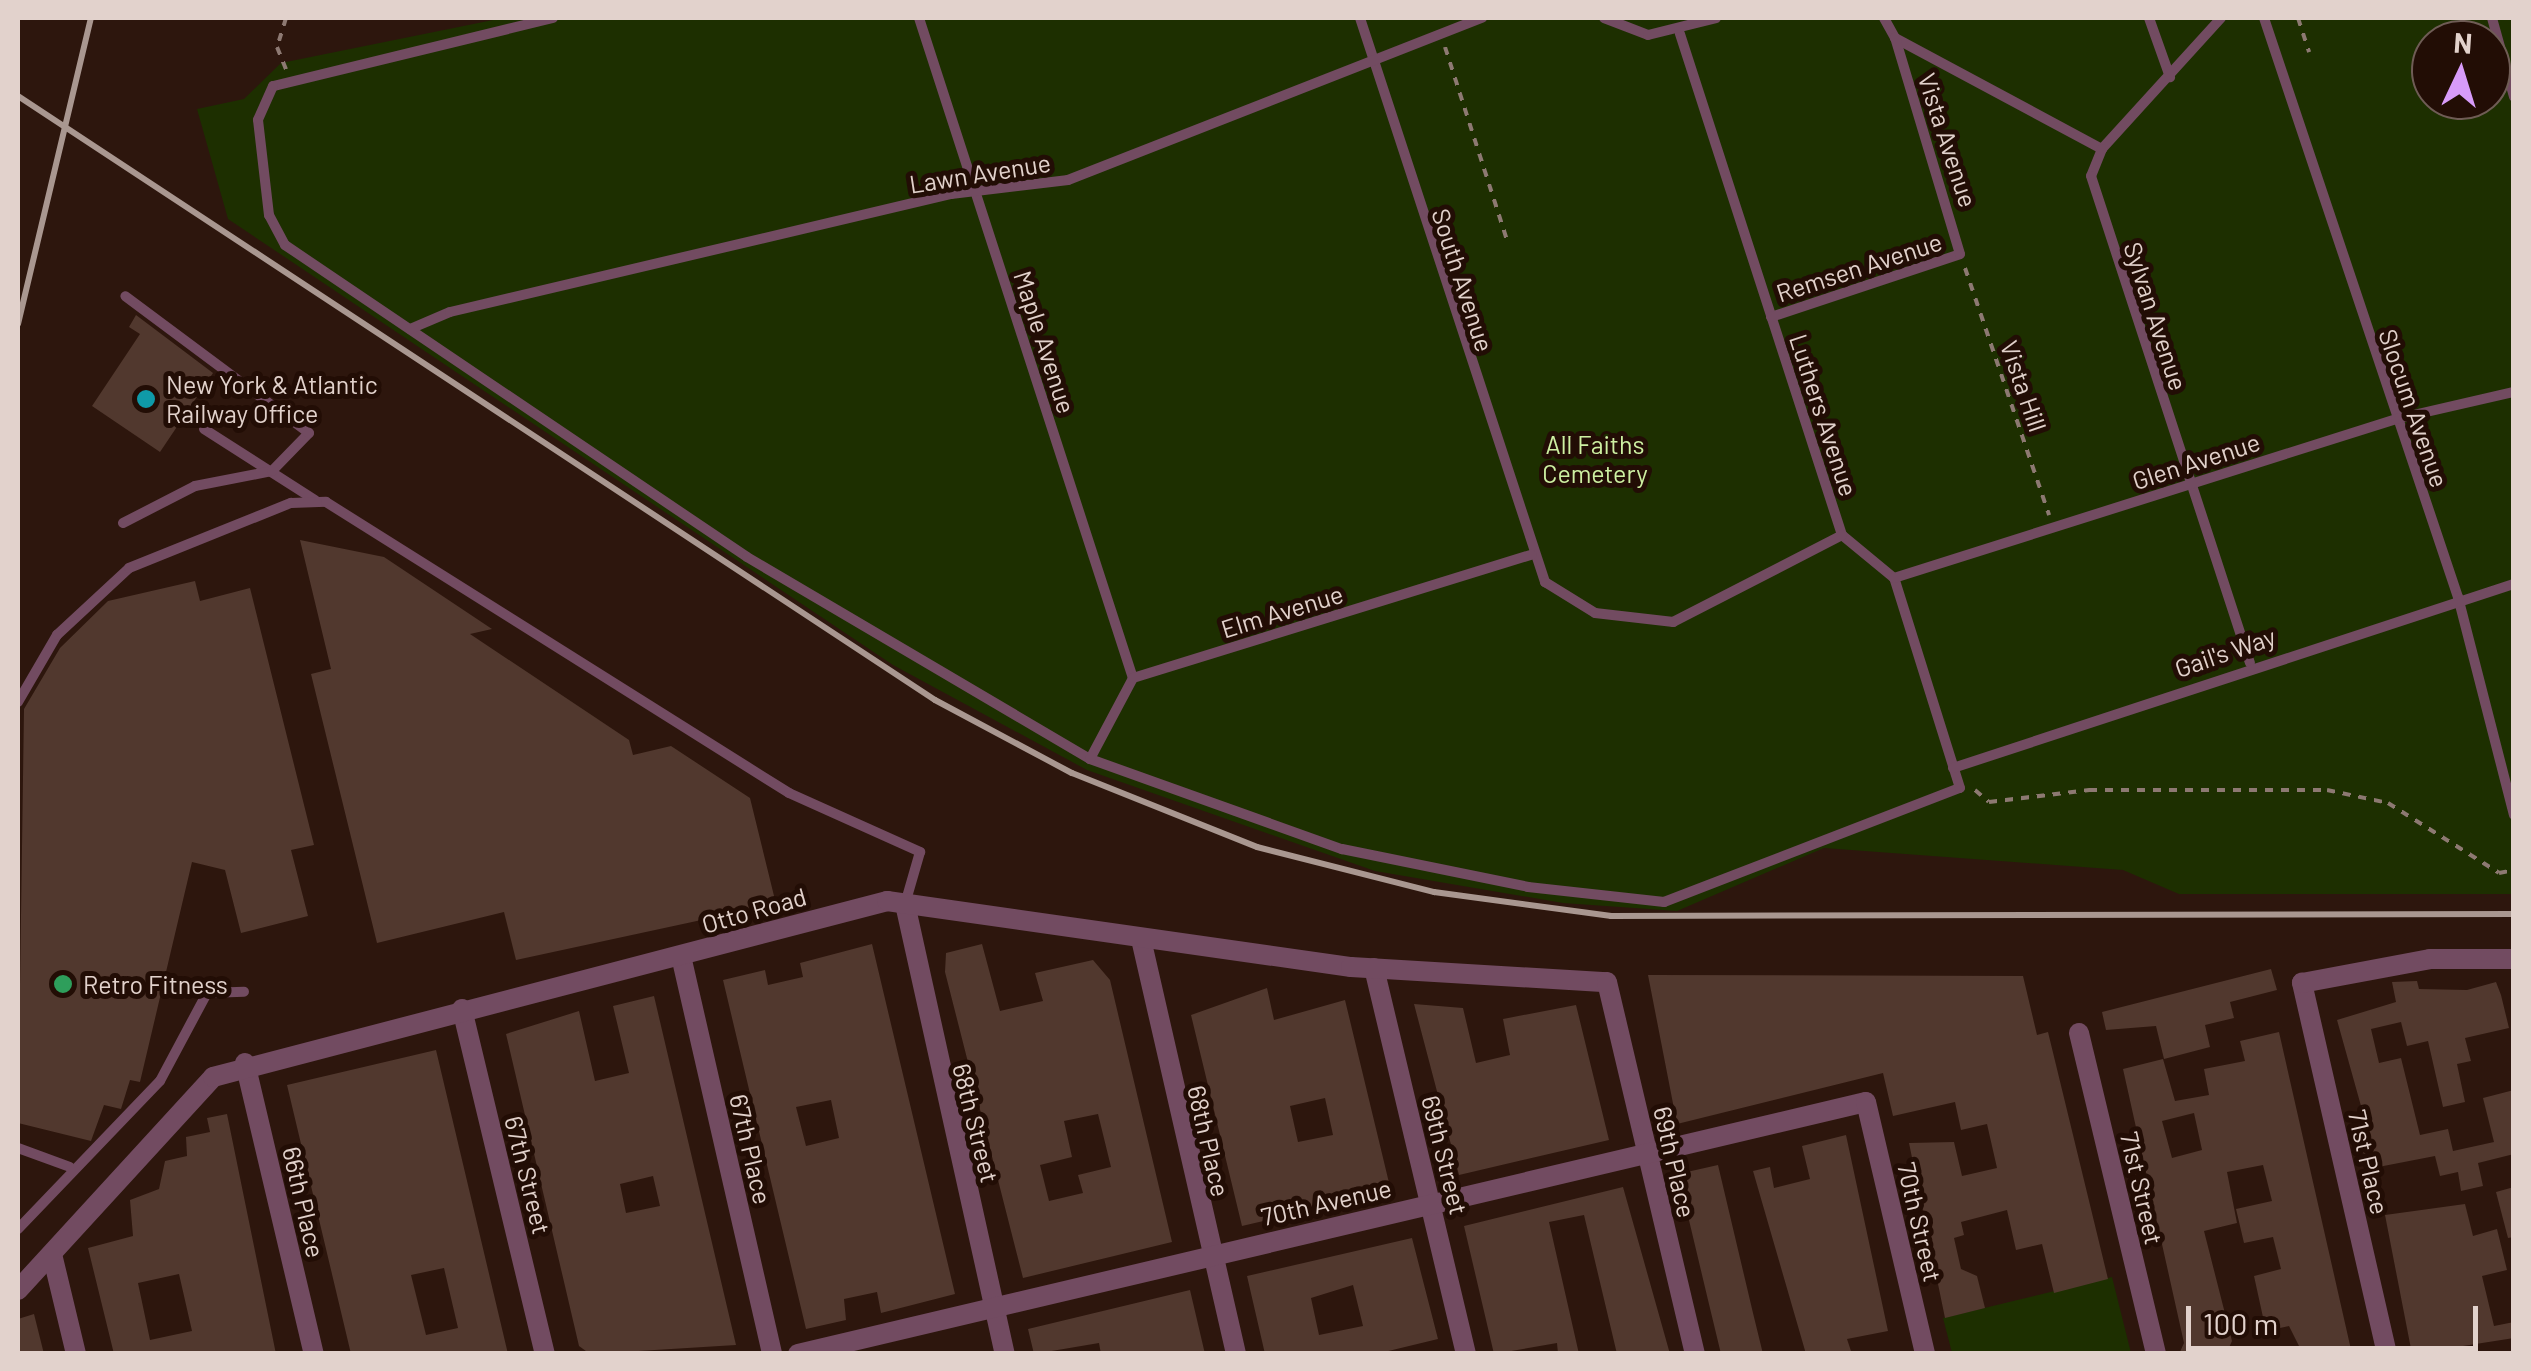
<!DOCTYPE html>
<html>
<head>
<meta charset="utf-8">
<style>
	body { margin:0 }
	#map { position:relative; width:2531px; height:1371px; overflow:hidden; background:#2d160d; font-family:Barlow,sans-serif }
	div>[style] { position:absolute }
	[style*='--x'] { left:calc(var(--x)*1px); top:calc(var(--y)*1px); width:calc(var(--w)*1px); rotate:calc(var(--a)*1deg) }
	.green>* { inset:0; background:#1d2f00 }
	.building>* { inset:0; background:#51382e }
	.path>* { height:4px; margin-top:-2px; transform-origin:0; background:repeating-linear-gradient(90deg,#8d7972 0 8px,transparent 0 16px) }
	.service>* { height:10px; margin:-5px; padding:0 5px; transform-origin:5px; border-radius:5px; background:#724b61 }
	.minor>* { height:20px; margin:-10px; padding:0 10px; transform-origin:10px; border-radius:10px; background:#724b61 }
	.rail>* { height:6px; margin:-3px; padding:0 3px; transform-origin:3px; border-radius:3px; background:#a99790 }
	.dots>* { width:28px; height:28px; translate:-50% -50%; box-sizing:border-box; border:5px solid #220d05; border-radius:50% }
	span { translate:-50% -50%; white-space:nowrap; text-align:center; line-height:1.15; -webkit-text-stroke:10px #220d05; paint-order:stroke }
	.street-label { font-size:25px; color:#e2d2cc }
	.poi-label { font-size:25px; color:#e2d2cc }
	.left { translate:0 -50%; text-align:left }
	.park-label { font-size:25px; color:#cdf0a2 }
	.frame { position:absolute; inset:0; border:20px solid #e2d2cc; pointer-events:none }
	.north { position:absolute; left:2411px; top:20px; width:100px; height:100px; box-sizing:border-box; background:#220d05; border:2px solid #6f5c55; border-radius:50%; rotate:4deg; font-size:28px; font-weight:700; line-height:40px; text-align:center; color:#e2d2cc }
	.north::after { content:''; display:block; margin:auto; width:35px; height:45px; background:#d79bf9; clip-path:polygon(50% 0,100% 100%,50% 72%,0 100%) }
	.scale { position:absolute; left:2186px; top:1306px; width:292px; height:45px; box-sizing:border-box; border:5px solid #e2d2cc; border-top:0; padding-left:12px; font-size:30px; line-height:35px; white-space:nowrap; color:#e2d2cc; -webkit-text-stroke:8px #220d05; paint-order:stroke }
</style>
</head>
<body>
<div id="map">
	<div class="green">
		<i style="clip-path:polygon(evenodd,503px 18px,2513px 18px,2513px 894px,2179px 894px,2123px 870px,1824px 848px,1677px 911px,1563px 903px,1375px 871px,1087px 770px,893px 665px,228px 219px,197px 109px,244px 99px,281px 63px,503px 18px,2431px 40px,2491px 40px,2491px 100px,2431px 100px,2431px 40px)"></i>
		<i style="clip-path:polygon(2112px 1277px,2131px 1353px,1952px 1353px,1943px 1318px)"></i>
	</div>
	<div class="building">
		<i style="clip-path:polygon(136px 315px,213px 373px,160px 452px,92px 406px,140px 334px,129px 327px)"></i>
		<i style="clip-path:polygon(300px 540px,384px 557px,492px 629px,470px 634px,629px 740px,633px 755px,671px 746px,750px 798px,776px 904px,516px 960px,504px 912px,377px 943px,311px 674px,331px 669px)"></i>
		<i style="clip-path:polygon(195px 581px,200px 601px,250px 588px,314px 845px,291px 850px,308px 916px,241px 933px,225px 870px,192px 862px,140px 1082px,130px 1080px,121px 1109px,104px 1105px,91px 1141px,18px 1123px,24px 709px,60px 648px,108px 601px)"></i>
		<i style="clip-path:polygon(evenodd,872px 944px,955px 1294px,881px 1313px,877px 1292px,844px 1299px,846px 1320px,806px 1329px,723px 980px,765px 970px,768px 985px,803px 977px,800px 963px,872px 944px,831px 1100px,839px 1138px,806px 1146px,796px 1107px,831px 1100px)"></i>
		<i style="clip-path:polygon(evenodd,982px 944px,1000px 1011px,1043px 1001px,1035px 973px,1093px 960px,1110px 980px,1172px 1242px,1023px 1278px,945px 972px,946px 953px,982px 944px,1098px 1114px,1111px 1167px,1078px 1175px,1083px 1193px,1049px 1201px,1040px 1165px,1072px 1157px,1064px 1121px,1098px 1114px)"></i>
		<i style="clip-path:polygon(2271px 969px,2277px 990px,2230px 1002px,2234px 1018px,2205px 1025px,2210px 1047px,2164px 1059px,2156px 1026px,2106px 1030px,2102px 1012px)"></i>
		<i style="clip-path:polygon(1648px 975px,2023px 976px,2037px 1035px,2048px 1032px,2108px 1279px,2054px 1293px,2042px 1244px,2016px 1250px,2007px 1210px,1961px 1222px,1964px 1235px,1954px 1238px,1961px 1269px,1977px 1276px,1985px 1308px,1945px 1318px,1909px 1143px,1954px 1142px,1962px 1176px,1997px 1168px,1987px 1124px,1961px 1130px,1955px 1102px,1893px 1116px,1883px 1073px,1677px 1124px)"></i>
		<i style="clip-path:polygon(2417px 981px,2419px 989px,2467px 990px,2496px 982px,2501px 995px,2509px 1028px,2465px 1038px,2471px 1061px,2457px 1064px,2465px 1102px,2443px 1107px,2428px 1041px,2407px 1046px,2401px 1022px,2371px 1029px,2379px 1063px,2401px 1058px,2420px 1135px,2448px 1129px,2453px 1151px,2494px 1142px,2483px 1098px,2514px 1090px,2514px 1154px,2478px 1163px,2483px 1186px,2461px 1191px,2458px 1172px,2440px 1176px,2435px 1156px,2368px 1169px,2363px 1151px,2373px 1149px,2337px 1020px,2396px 1002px,2392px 982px)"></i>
		<i style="clip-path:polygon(evenodd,1267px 988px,1274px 1020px,1345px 1000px,1391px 1191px,1242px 1226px,1191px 1015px,1267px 988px,1325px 1098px,1333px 1135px,1298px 1142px,1290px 1106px,1325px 1098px)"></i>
		<i style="clip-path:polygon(evenodd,654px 996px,736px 1345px,590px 1354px,579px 1346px,506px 1034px,579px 1011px,595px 1081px,629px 1073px,613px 1006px,654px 996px,653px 1176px,660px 1206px,626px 1213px,620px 1184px,653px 1176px)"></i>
		<i style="clip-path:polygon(1414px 1004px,1463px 1008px,1476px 1063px,1510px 1055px,1503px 1019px,1576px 1005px,1609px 1140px,1459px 1175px)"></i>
		<i style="clip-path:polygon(evenodd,2279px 1032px,2352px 1354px,2303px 1354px,2289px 1326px,2266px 1331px,2254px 1276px,2281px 1269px,2273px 1237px,2244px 1243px,2236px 1209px,2272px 1201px,2263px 1165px,2227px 1172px,2237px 1223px,2204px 1231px,2232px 1341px,2226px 1354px,2179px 1354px,2184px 1343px,2123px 1069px,2163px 1059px,2175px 1101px,2209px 1095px,2204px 1069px,2245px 1061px,2240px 1041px,2279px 1032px,2194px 1113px,2202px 1150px,2172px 1158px,2162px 1121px,2194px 1113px)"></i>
		<i style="clip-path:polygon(evenodd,436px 1050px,508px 1354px,351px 1354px,287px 1085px,436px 1050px,444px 1268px,458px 1328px,426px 1335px,411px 1275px,444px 1268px)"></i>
		<i style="clip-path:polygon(evenodd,227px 1114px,276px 1354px,114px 1354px,88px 1248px,133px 1236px,130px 1200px,159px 1189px,165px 1161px,187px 1156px,186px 1137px,210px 1132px,207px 1118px,227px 1114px,179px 1274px,192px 1331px,150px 1340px,138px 1283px,179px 1274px)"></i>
		<i style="clip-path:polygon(1846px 1135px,1888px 1331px,1847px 1339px,1852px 1354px,1806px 1354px,1753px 1171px,1770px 1167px,1774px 1188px,1810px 1179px,1802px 1146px)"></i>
		<i style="clip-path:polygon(1718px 1165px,1753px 1313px,1763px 1354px,1721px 1354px,1708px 1300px,1678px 1174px)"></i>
		<i style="clip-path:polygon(1623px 1187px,1670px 1354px,1617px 1354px,1584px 1215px,1549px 1222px,1579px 1354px,1558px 1354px,1557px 1343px,1494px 1354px,1464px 1226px)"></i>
		<i style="clip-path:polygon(2514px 1187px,2514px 1237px,2508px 1238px,2496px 1192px)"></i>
		<i style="clip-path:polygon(2465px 1204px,2473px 1236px,2497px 1229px,2507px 1270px,2482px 1276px,2494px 1326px,2514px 1322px,2514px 1338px,2412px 1354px,2385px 1215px)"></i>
		<i style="clip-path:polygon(evenodd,1412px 1238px,1438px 1339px,1376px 1354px,1265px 1354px,1247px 1276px,1412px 1238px,1353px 1285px,1363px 1326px,1319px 1335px,1311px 1298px,1353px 1285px)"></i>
		<i style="clip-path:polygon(1190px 1290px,1205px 1354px,1101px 1354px,1099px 1343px,1034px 1354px,1028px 1329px)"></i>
		<i style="clip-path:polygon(34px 1314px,44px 1354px,18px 1354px,18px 1319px)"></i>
	</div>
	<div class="path">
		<i style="--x:286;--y:18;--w:30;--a:107"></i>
		<i style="--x:277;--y:47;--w:24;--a:68"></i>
		<i style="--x:2298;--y:18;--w:36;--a:72"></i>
		<i style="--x:1445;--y:47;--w:206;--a:72.2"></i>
		<i style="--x:1965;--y:268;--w:261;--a:71.2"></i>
		<i style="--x:1975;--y:790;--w:18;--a:41"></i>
		<i style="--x:1989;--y:802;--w:101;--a:-6.8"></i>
		<i style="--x:2089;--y:790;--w:238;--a:0"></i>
		<i style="--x:2327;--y:790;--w:62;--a:12"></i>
		<i style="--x:2388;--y:803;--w:131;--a:32.2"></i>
		<i style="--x:2499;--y:873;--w:15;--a:-11"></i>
	</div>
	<div class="service">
		<i style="--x:553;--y:18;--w:288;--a:166.3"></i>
		<i style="--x:273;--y:86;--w:37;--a:114"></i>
		<i style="--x:258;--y:120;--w:96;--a:83.4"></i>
		<i style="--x:269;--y:215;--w:34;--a:62"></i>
		<i style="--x:285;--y:245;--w:557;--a:34.03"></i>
		<i style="--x:747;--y:557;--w:398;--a:30.5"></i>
		<i style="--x:1090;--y:759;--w:268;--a:19.7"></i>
		<i style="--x:1342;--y:849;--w:190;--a:11.5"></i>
		<i style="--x:1528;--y:887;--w:137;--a:6.3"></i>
		<i style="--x:1664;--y:902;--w:317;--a:-21.1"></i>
		<i style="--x:1960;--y:788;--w:220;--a:-107.4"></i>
		<i style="--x:1894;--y:578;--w:67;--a:-140.4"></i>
		<i style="--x:1842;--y:535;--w:527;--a:-107.92"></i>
		<i style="--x:919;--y:18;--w:694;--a:72.04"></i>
		<i style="--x:1360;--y:18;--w:594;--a:71.84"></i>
		<i style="--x:1545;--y:582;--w:59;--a:31.8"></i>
		<i style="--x:1595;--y:613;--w:79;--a:6.6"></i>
		<i style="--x:1673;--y:622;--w:190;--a:-27.2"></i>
		<i style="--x:1604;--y:18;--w:47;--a:21.1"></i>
		<i style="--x:1648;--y:35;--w:70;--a:-14"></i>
		<i style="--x:1884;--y:18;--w:23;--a:61"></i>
		<i style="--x:1895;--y:38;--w:235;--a:28.2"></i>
		<i style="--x:2149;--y:18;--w:63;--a:70.4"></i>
		<i style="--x:2221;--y:18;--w:177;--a:132.3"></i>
		<i style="--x:2102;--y:149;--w:29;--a:112"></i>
		<i style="--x:2091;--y:176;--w:512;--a:71.92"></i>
		<i style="--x:2264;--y:18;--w:611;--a:71.48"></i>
		<i style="--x:2458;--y:597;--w:225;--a:75.6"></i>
		<i style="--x:2492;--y:18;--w:82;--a:74.4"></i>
		<i style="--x:1771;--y:317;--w:199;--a:-18.4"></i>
		<i style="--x:1960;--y:254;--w:226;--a:-106.7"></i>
		<i style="--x:410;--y:329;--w:43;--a:-23"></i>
		<i style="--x:450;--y:312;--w:515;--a:-13.25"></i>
		<i style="--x:951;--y:194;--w:118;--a:-6.8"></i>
		<i style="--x:1068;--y:180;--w:445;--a:-21.4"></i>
		<i style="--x:204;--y:429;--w:132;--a:32.6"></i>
		<i style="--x:123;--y:523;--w:81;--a:-27.2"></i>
		<i style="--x:195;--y:486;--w:78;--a:-11"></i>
		<i style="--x:272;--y:471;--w:53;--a:-45.8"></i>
		<i style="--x:309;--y:433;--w:229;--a:-143.3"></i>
		<i style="--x:1894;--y:578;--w:527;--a:-17.57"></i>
		<i style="--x:2396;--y:419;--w:121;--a:-12.9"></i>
		<i style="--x:18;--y:702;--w:78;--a:-59.8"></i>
		<i style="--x:57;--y:635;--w:98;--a:-42.9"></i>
		<i style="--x:129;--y:568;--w:175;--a:-21.9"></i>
		<i style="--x:291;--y:503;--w:35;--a:-2"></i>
		<i style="--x:326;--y:502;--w:547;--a:32.15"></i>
		<i style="--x:789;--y:793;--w:144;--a:24.2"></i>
		<i style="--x:920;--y:852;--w:54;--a:106.1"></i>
		<i style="--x:1090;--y:759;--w:92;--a:-62"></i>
		<i style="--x:1133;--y:678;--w:417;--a:-17.2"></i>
		<i style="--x:1953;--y:768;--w:590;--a:-18.16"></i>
		<i style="--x:18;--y:1148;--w:55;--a:20.1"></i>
		<i style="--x:18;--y:1229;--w:205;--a:-46.2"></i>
		<i style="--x:160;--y:1081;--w:100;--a:-61.9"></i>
		<i style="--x:207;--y:993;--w:37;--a:-2"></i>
	</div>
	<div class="minor">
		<i style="--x:905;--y:904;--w:461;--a:77.5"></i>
		<i style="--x:1141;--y:939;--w:426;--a:77.1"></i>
		<i style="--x:681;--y:956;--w:408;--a:77.1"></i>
		<i style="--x:1374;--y:968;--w:397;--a:76.6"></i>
		<i style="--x:462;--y:1009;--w:355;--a:76.5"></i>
		<i style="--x:2079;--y:1033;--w:330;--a:76.5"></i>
		<i style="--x:245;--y:1063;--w:299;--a:76.7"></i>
		<i style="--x:52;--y:1254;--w:103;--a:76.5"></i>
		<i style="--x:18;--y:1290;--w:289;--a:-47.5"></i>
		<i style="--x:213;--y:1077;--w:697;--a:-14.63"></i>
		<i style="--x:887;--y:901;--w:469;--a:8.1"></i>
		<i style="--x:1351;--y:967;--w:256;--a:3.4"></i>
		<i style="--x:1607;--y:982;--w:382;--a:76.7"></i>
		<i style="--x:798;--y:1354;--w:1097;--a:-13.28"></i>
		<i style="--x:1866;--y:1102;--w:259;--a:76.8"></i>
		<i style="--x:2387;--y:1354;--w:381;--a:-102.9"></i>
		<i style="--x:2302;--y:983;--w:130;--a:-10.6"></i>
		<i style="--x:2430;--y:959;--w:84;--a:0"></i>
	</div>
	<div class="rail">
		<i style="--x:18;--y:96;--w:1098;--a:33.37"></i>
		<i style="--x:935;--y:700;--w:155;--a:28.1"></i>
		<i style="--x:1072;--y:773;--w:199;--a:21.8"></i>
		<i style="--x:1257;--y:847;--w:183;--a:14.3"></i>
		<i style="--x:1434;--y:892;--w:179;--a:7.7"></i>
		<i style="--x:1611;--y:916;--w:903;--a:-0.13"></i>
		<i style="--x:18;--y:324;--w:315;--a:-76.6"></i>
	</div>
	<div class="dots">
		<i style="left:146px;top:399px;background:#0f9aa8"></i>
		<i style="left:63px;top:984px;background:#2e9e5b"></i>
	</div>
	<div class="street-label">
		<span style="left:1948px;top:140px;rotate:72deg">Vista Avenue</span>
		<span style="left:980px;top:173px;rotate:-9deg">Lawn Avenue</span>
		<span style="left:1859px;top:267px;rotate:-18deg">Remsen Avenue</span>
		<span style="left:1463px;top:280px;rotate:72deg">South Avenue</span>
		<span style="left:2156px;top:316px;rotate:72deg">Sylvan Avenue</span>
		<span style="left:1045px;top:342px;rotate:72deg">Maple Avenue</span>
		<span style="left:2024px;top:386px;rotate:71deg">Vista Hill</span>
		<span style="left:2414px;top:408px;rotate:71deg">Slocum Avenue</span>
		<span style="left:1824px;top:415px;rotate:72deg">Luthers Avenue</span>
		<span style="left:2196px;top:461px;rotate:-18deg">Glen Avenue</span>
		<span style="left:1282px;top:611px;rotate:-17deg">Elm Avenue</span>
		<span style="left:2225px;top:652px;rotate:-19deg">Gail's Way</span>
		<span style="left:754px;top:910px;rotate:-16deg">Otto Road</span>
		<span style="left:976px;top:1123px;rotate:76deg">68th Street</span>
		<span style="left:1209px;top:1141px;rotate:77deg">68th Place</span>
		<span style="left:751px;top:1149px;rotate:77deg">67th Place</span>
		<span style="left:1445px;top:1155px;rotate:76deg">69th Street</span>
		<span style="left:1675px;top:1162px;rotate:77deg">69th Place</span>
		<span style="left:2369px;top:1162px;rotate:77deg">71st Place</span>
		<span style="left:528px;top:1175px;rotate:76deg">67th Street</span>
		<span style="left:2142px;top:1188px;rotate:77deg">71st Street</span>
		<span style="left:304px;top:1202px;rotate:77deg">66th Place</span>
		<span style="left:1326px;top:1202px;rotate:-13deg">70th Avenue</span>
		<span style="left:1920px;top:1222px;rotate:77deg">70th Street</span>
	</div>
	<div class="poi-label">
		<span class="left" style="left:166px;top:399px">New York &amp; Atlantic<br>Railway Office</span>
		<span class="left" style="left:83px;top:984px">Retro Fitness</span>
	</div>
	<div class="park-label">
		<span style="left:1595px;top:459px">All Faiths<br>Cemetery</span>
	</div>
	<div class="frame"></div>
	<div class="north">N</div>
	<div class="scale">100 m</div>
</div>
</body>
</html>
